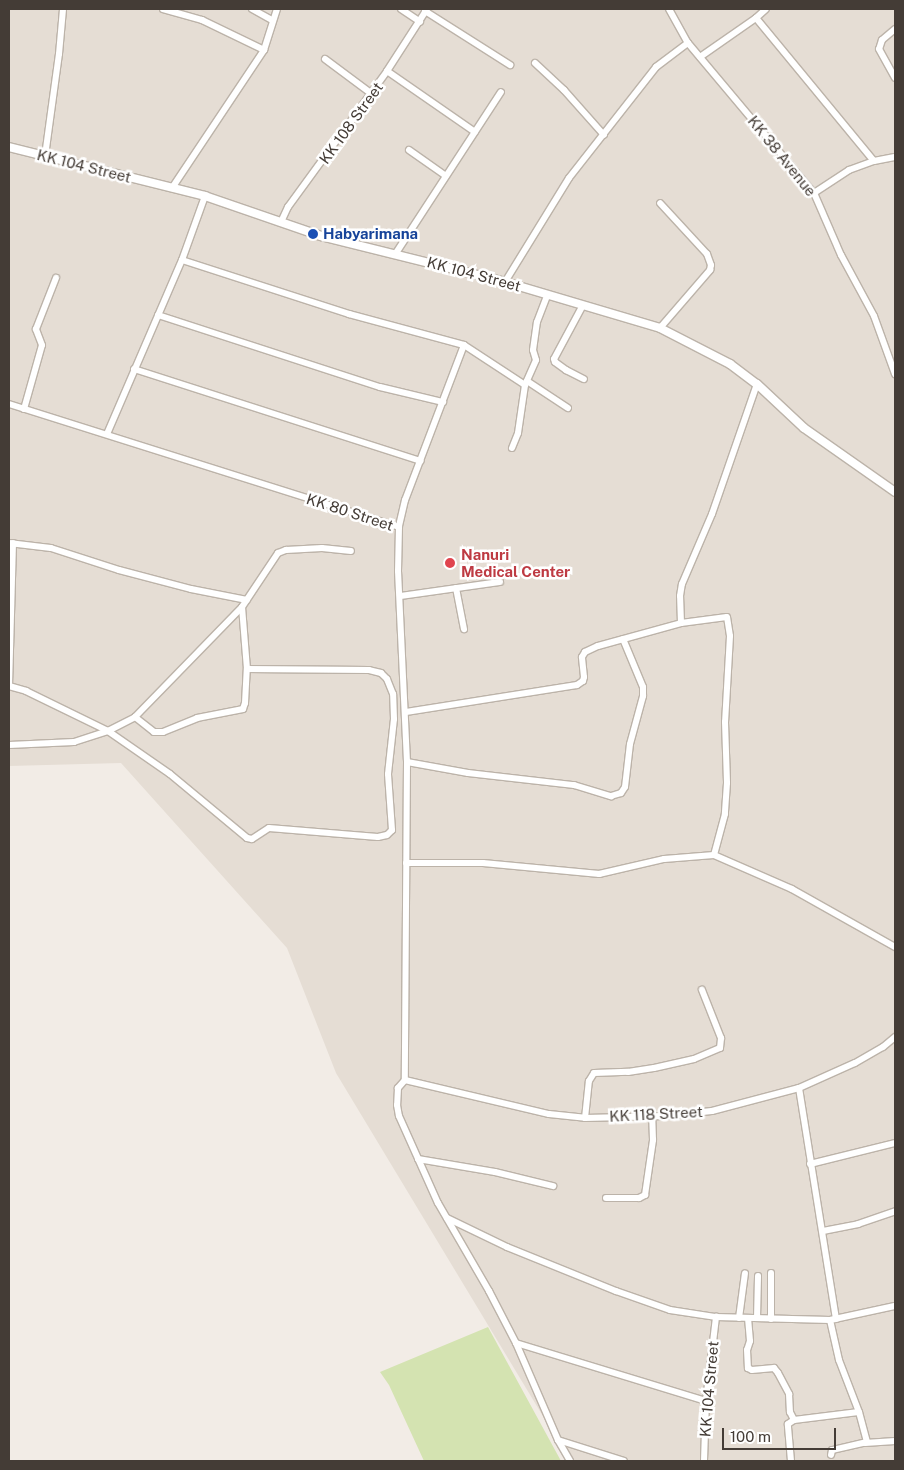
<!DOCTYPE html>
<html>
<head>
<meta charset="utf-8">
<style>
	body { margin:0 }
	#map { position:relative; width:904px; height:1470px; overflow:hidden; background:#f2ece6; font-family:"Public Sans",sans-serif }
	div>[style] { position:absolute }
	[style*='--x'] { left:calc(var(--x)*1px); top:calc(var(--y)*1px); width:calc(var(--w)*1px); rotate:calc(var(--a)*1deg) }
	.residential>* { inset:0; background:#e5ddd4 }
	.green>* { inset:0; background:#d4e3b1 }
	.roads { filter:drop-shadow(1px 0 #bcb3a9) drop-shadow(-1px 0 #bcb3a9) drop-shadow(0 1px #bcb3a9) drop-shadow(0 -1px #bcb3a9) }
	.minor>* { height:6px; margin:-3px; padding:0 3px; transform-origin:3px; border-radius:3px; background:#fff }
	.tertiary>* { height:8px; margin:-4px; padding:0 4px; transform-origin:4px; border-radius:4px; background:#fff }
	.dots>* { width:14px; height:14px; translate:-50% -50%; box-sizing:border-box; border:2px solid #fff; border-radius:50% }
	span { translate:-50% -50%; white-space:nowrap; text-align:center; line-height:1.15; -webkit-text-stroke:5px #fff; paint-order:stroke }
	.street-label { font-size:15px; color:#443c36 }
	.transit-label { font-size:15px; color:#164399; font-weight:700 }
	.left { translate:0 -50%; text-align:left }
	.health-label { font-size:15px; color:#be3a42; font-weight:700 }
	.frame { position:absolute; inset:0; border:10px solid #443c36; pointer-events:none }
	.scale { position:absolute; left:722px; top:1428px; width:114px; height:22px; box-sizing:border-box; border:2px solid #443c36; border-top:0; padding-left:6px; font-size:15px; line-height:18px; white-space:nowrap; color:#443c36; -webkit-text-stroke:4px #fff; paint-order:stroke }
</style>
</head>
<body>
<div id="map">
	<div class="residential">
		<i style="clip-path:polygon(9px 9px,895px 9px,895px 1461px,570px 1461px,336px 1073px,287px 948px,121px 763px,9px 766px)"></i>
	</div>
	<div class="green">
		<i style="clip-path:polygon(488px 1327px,561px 1461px,424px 1461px,389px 1385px,380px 1372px)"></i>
	</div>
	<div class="roads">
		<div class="minor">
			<i style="--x:163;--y:9;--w:41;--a:15.8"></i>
			<i style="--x:202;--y:20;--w:69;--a:25.8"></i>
			<i style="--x:252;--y:9;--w:23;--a:29"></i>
			<i style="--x:401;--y:9;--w:23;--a:34"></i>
			<i style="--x:669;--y:9;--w:39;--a:61"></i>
			<i style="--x:688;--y:43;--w:196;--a:50"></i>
			<i style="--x:814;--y:193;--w:68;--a:66.5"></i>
			<i style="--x:841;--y:255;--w:69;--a:61.6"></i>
			<i style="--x:874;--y:316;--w:62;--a:70.1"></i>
			<i style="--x:425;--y:11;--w:101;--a:32.4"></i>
			<i style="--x:756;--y:18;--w:185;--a:50.5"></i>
			<i style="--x:895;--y:29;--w:17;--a:140"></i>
			<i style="--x:882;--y:40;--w:9;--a:108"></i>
			<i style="--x:879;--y:49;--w:33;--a:61"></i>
			<i style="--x:700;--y:57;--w:68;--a:-34.9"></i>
			<i style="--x:756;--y:18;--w:13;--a:-42"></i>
			<i style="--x:325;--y:59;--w:59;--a:36.7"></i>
			<i style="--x:535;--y:63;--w:40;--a:43"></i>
			<i style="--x:564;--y:90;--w:60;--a:48.4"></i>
			<i style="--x:387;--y:71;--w:107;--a:34.7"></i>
			<i style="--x:409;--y:150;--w:45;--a:35.1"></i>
			<i style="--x:45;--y:156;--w:103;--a:-82.2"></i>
			<i style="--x:59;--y:54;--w:45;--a:-84.9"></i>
			<i style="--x:172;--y:188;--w:166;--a:-56.3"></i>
			<i style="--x:264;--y:50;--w:43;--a:-72.4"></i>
			<i style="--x:814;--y:193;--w:42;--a:-33.3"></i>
			<i style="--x:849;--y:170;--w:27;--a:-20"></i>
			<i style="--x:874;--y:161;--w:21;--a:-11"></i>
			<i style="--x:281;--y:222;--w:17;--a:-65"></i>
			<i style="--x:288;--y:207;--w:168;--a:-53.9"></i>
			<i style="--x:387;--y:71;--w:74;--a:-57.2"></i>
			<i style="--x:396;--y:253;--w:192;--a:-56.9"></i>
			<i style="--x:182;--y:260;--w:176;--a:17.9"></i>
			<i style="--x:349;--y:314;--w:119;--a:15.1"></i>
			<i style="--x:464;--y:345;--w:166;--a:110.8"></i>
			<i style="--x:405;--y:500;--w:28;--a:103"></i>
			<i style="--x:505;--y:282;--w:122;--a:-58.4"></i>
			<i style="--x:569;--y:178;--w:141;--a:-51.9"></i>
			<i style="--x:656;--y:67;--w:40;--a:-37"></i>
			<i style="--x:583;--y:305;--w:61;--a:118.2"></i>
			<i style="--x:554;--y:359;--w:3;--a:72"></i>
			<i style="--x:555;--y:362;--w:14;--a:36"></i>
			<i style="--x:566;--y:370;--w:20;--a:27"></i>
			<i style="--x:158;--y:315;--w:233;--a:18"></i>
			<i style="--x:380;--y:387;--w:65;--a:13.4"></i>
			<i style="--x:660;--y:328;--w:77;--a:-49.2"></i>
			<i style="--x:710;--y:270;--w:5;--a:-79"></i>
			<i style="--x:711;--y:265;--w:12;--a:-110"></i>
			<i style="--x:707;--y:254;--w:69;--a:-132.7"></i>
			<i style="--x:464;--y:345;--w:73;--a:33.3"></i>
			<i style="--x:134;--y:369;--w:301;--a:17.8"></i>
			<i style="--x:527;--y:381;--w:49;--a:33.4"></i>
			<i style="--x:9;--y:404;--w:409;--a:17.5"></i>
			<i style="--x:399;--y:527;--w:44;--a:91.3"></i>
			<i style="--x:398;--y:571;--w:191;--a:87.3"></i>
			<i style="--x:407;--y:762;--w:318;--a:90.4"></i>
			<i style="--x:405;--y:1080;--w:11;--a:131"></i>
			<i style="--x:398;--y:1088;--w:17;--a:93"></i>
			<i style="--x:397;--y:1105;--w:11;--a:80"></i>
			<i style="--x:399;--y:1116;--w:95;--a:65.9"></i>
			<i style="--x:438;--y:1203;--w:102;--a:59.9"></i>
			<i style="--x:489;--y:1291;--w:59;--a:62.6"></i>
			<i style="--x:516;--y:1343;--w:106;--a:66.6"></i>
			<i style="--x:558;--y:1440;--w:24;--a:60"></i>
			<i style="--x:24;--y:409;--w:66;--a:-74.3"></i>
			<i style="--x:42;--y:345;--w:17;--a:-111"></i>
			<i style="--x:36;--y:329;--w:55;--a:-68.6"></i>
			<i style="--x:107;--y:434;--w:189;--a:-66.7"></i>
			<i style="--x:182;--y:260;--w:68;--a:-70.2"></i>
			<i style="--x:512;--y:448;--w:16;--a:-68"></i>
			<i style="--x:518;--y:433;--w:49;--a:-81.7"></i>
			<i style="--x:525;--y:385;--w:27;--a:-66"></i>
			<i style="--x:536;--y:360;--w:10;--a:-107"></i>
			<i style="--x:533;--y:350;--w:28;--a:-82"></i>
			<i style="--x:537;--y:322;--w:28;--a:-69"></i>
			<i style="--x:9;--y:543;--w:42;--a:6.8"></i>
			<i style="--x:51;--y:548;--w:71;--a:17.9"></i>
			<i style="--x:119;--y:570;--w:74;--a:14.8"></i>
			<i style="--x:191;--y:589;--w:57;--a:11.1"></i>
			<i style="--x:456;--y:588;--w:42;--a:79"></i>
			<i style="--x:400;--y:596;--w:101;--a:-8"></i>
			<i style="--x:681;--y:623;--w:27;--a:-92"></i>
			<i style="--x:680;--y:596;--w:12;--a:-81"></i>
			<i style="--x:682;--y:584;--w:76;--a:-66.8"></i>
			<i style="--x:712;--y:514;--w:138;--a:-70.9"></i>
			<i style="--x:9;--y:686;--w:18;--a:16"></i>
			<i style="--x:26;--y:691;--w:91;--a:26"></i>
			<i style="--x:108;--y:731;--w:75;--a:34.7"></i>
			<i style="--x:170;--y:774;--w:100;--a:39.7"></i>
			<i style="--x:247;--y:838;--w:5;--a:11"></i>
			<i style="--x:252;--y:839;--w:20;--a:-33"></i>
			<i style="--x:269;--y:828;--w:109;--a:4.7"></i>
			<i style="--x:378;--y:837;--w:9;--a:-13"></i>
			<i style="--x:387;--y:835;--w:7;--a:-45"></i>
			<i style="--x:392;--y:830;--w:56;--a:-94.1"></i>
			<i style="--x:388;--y:774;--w:55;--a:-83.8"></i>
			<i style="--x:394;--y:719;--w:25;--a:-92"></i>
			<i style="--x:393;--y:694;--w:16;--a:-112"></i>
			<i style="--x:387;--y:679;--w:8;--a:-135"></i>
			<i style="--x:381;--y:673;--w:12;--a:-166"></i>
			<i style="--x:369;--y:670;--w:122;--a:-179.5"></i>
			<i style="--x:9;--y:686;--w:143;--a:-88.4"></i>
			<i style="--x:406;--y:712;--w:173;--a:-9"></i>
			<i style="--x:577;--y:685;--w:7;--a:-34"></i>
			<i style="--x:583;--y:681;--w:4;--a:-76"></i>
			<i style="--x:584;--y:677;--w:20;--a:-96"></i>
			<i style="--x:582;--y:657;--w:6;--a:-59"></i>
			<i style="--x:585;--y:652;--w:14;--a:-25"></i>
			<i style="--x:598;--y:646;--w:86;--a:-15.5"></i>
			<i style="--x:681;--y:623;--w:46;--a:-7.4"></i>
			<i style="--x:727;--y:617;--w:19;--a:81"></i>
			<i style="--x:730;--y:636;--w:86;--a:93.3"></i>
			<i style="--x:725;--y:722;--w:61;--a:88.1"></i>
			<i style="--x:727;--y:783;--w:31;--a:94"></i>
			<i style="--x:725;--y:814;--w:42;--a:105"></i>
			<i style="--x:135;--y:717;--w:24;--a:38"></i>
			<i style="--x:154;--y:732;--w:9;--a:0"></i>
			<i style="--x:163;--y:732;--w:37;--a:-22"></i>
			<i style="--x:197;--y:718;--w:47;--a:-11.1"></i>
			<i style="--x:243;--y:709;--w:6;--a:-72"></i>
			<i style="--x:245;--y:703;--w:34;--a:-87"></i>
			<i style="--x:247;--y:669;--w:62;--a:-94.6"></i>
			<i style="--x:9;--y:745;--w:65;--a:-2.6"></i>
			<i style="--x:74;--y:742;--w:36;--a:-18"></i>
			<i style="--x:108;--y:731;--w:30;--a:-27"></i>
			<i style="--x:135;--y:717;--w:153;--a:-45.8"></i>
			<i style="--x:242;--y:607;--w:65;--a:-56.3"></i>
			<i style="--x:278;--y:553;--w:9;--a:-21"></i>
			<i style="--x:286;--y:550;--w:36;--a:-3"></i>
			<i style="--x:322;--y:548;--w:29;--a:6"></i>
			<i style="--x:407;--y:762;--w:62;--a:10.2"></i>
			<i style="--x:468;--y:773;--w:107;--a:6.5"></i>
			<i style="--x:574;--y:785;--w:39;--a:17"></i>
			<i style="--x:611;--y:796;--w:10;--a:-17"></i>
			<i style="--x:621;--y:793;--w:7;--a:-56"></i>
			<i style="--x:625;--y:787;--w:43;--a:-83.4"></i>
			<i style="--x:630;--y:744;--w:50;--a:-74.8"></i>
			<i style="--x:643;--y:696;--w:9;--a:-90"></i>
			<i style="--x:643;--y:687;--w:52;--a:-112.6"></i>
			<i style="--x:406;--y:863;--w:77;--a:0"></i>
			<i style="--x:483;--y:863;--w:117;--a:5.4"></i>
			<i style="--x:599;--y:874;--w:67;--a:-13"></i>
			<i style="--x:664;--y:859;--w:50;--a:-4.6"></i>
			<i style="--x:714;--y:855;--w:85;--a:23.6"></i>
			<i style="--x:792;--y:889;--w:118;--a:29.4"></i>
			<i style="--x:405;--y:1080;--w:148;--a:13.3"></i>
			<i style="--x:549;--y:1114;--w:36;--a:6"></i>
			<i style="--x:585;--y:1118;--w:80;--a:-1.4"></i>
			<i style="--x:665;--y:1116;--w:47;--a:-6.1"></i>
			<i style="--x:712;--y:1111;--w:90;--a:-14.8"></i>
			<i style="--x:799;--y:1088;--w:61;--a:-24.1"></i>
			<i style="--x:855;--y:1063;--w:32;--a:-30"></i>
			<i style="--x:883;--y:1047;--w:16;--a:-40"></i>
			<i style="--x:799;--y:1088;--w:234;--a:80.9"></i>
			<i style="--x:585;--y:1118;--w:37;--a:-84"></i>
			<i style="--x:589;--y:1081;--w:9;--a:-58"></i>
			<i style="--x:594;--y:1073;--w:34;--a:-2"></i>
			<i style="--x:628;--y:1072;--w:26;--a:-9"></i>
			<i style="--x:654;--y:1068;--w:41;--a:-12.7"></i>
			<i style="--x:694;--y:1059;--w:28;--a:-23"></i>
			<i style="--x:720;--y:1048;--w:10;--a:-84"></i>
			<i style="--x:721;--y:1038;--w:52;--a:-111.6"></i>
			<i style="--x:418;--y:1159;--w:78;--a:9.6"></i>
			<i style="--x:495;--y:1172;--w:60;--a:13.6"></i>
			<i style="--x:810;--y:1164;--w:88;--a:-13.9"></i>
			<i style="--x:606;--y:1198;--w:33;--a:0"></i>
			<i style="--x:639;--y:1198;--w:7;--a:-27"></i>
			<i style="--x:645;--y:1195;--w:56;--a:-81.7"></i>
			<i style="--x:653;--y:1140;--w:24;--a:-92"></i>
			<i style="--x:447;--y:1218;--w:67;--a:25.8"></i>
			<i style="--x:507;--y:1247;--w:118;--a:22"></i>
			<i style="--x:616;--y:1291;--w:57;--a:19.4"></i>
			<i style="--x:670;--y:1310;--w:47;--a:8.7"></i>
			<i style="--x:716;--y:1317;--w:114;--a:1.5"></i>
			<i style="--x:830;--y:1320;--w:66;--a:-12.2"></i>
			<i style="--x:823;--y:1231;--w:36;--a:-11"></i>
			<i style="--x:858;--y:1224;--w:39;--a:-19"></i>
			<i style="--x:771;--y:1273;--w:46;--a:90"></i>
			<i style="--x:739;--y:1318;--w:45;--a:-82.4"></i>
			<i style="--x:748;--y:1318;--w:23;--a:85"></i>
			<i style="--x:750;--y:1341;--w:9;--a:108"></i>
			<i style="--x:747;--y:1350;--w:18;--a:87"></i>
			<i style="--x:748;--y:1368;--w:4;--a:27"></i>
			<i style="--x:752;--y:1370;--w:22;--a:-5"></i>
			<i style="--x:774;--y:1368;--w:6;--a:51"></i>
			<i style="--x:778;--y:1373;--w:24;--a:62"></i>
			<i style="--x:789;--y:1394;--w:18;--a:87"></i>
			<i style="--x:790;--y:1412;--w:9;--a:63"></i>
			<i style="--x:757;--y:1318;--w:42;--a:-88.6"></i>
			<i style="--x:830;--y:1320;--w:41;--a:77.3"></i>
			<i style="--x:839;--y:1360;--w:56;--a:69"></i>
			<i style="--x:859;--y:1412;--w:31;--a:75"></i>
			<i style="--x:867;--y:1442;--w:36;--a:167"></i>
			<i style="--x:832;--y:1450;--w:5;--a:101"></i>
			<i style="--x:516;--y:1343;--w:199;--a:17"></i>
			<i style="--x:558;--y:1440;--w:69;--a:17.7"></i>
			<i style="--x:865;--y:1443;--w:30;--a:-4"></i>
			<i style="--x:704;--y:1461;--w:60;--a:-88.1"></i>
			<i style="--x:706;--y:1401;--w:85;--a:-83.2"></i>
			<i style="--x:791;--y:1461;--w:37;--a:-95"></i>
			<i style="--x:788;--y:1424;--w:7;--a:-34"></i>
			<i style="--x:794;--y:1420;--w:65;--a:-7"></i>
		</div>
		<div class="tertiary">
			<i style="--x:9;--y:147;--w:202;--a:14"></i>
			<i style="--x:205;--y:196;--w:123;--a:19"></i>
			<i style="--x:321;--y:236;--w:190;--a:14"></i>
			<i style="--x:505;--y:282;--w:162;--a:16.5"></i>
			<i style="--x:660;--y:328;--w:79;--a:27.2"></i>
			<i style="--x:730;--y:364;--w:34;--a:37"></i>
			<i style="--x:757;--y:384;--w:64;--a:43.1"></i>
			<i style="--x:804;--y:428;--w:111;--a:35.1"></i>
		</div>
	</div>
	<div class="dots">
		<i style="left:313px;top:234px;background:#1a4fb4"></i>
		<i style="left:450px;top:563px;background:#e0444e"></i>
	</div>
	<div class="street-label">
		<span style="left:351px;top:123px;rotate:-54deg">KK 108 Street</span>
		<span style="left:782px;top:156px;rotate:51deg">KK 38 Avenue</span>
		<span style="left:84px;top:166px;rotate:14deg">KK 104 Street</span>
		<span style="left:474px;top:274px;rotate:15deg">KK 104 Street</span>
		<span style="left:350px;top:512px;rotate:18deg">KK 80 Street</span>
		<span style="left:656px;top:1114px;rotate:-3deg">KK 118 Street</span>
		<span style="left:709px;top:1389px;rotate:-85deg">KK 104 Street</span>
	</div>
	<div class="transit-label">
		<span class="left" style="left:323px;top:234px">Habyarimana</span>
	</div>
	<div class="health-label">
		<span class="left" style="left:461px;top:563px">Nanuri<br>Medical Center</span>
	</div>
	<div class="frame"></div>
	<div class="scale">100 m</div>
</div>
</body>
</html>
